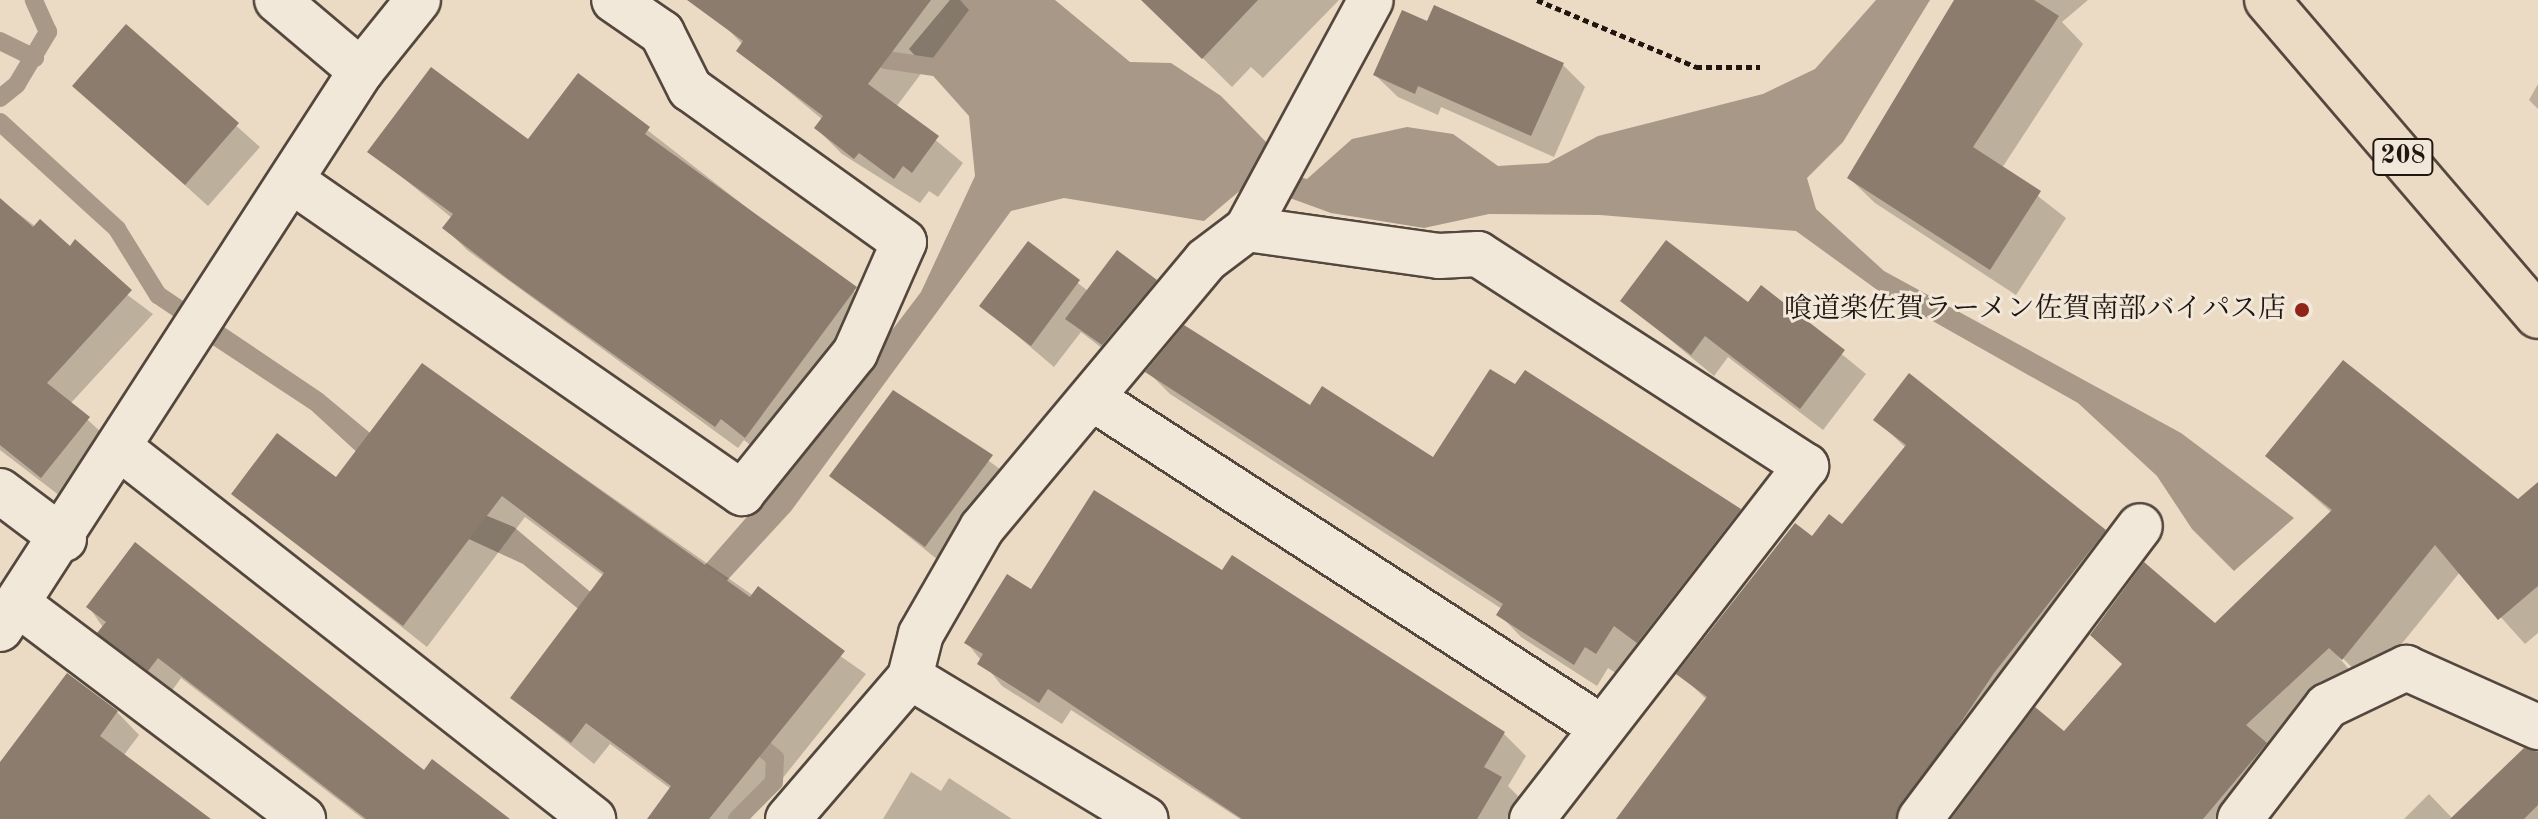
<!DOCTYPE html>
<html>
<head>
<meta charset="utf-8">
<style>
	body { margin:0 }
	#map { position:relative; width:2538px; height:819px; overflow:hidden; background:#ebdbc4; font-family:"Old Standard TT","Noto Serif JP",serif }
	div>[style] { position:absolute }
	[style*='--x'] { left:calc(var(--x)*1px); top:calc(var(--y)*1px); width:calc(var(--w)*1px); rotate:calc(var(--a)*1deg) }
	.water>* { inset:0; background:#a79887 }
	.shadow>* { inset:0; background:#0003 }
	.stream>* { height:18px; margin:-9px; padding:0 9px; transform-origin:9px; border-radius:9px; background:#a79887 }
	.building>* { inset:0; background:#8b7c6e }
	.path>* { height:5px; margin-top:-2.5px; transform-origin:0; background:repeating-linear-gradient(90deg,#221611 0 6px,transparent 0 10px) }
	.roads { filter:drop-shadow(2px 0 #54473e) drop-shadow(-2px 0 #54473e) drop-shadow(0 2px #54473e) drop-shadow(0 -2px #54473e) }
	.minor>* { height:44px; margin:-22px; padding:0 22px; transform-origin:22px; border-radius:22px; background:#f2e8d9 }
	.trunk>* { height:44px; margin:-22px; padding:0 22px; transform-origin:22px; border-radius:22px; background:#ebdbc4 }
	.dots>* { width:22px; height:22px; translate:-50% -50%; box-sizing:border-box; border:4px solid #f2e8d9; border-radius:50% }
	span { translate:-50% -50%; white-space:nowrap; text-align:center; line-height:1.15; -webkit-text-stroke:6px #f2e8d9; paint-order:stroke }
	.shield-label span { padding:2px 6px; background:#f2e8d9; border:2px solid; border-radius:6px; -webkit-text-stroke-width:0 }
	.shield-label { font-size:26px; color:#221611; font-weight:700 }
	.poi-label { font-size:28px; color:#221611 }
	.right { translate:-100% -50%; text-align:right }
</style>
</head>
<body>
<div id="map">
	<div class="water">
		<i style="clip-path:polygon(950px 0,1055px 0,1130px 62px,1171px 63px,1221px 96px,1269px 145px,1267px 168px,1307px 179px,1352px 139px,1407px 127px,1453px 134px,1498px 166px,1548px 163px,1598px 136px,1763px 94px,1815px 69px,1876px 0,1930px 0,1843px 142px,1807px 178px,1816px 209px,1884px 271px,2181px 433px,2294px 518px,2234px 571px,2192px 529px,2157px 476px,2078px 403px,1876px 289px,1796px 231px,1600px 215px,1489px 214px,1424px 228px,1331px 213px,1249px 183px,1204px 221px,1064px 198px,1011px 211px,791px 511px,676px 636px,773px 735px,762px 758px,523px 564px,434px 523px,311px 410px,211px 344px,224px 327px,322px 393px,453px 502px,514px 527px,621px 618px,663px 613px,773px 487px,921px 292px,975px 176px,969px 116px,909px 49px)"></i>
	</div>
	<div class="shadow">
		<i style="clip-path:polygon(737px 0,960px 0,969px 10px,896px 107px,963px 163px,938px 197px,929px 191px,920px 203px,842px 154px,816px 128px,823px 120px,739px 50px,743px 45px,721px 22px)"></i>
		<i style="clip-path:polygon(1170px 0,1339px 0,1263px 78px,1251px 67px,1232px 87px,1158px 14px)"></i>
		<i style="clip-path:polygon(1959px 0,2088px 0,2062px 22px,2083px 44px,2002px 168px,2066px 218px,2016px 295px,1875px 203px,1849px 178px)"></i>
		<i style="clip-path:polygon(1428px 24px,1562px 64px,1585px 87px,1554px 157px,1441px 107px,1438px 115px,1398px 97px,1375px 75px)"></i>
		<i style="clip-path:polygon(126px 27px,260px 147px,208px 206px,75px 86px)"></i>
		<i style="clip-path:polygon(578px 76px,878px 310px,768px 459px,744px 440px,738px 448px,467px 250px,445px 228px,452px 218px,370px 151px,529px 141px)"></i>
		<i style="clip-path:polygon(2538px 84px,2538px 109px,2529px 100px)"></i>
		<i style="clip-path:polygon(0 200px,153px 314px,70px 404px,111px 441px,64px 499px,0 450px)"></i>
		<i style="clip-path:polygon(1028px 244px,1088px 291px,1156px 281px,1178px 304px,1125px 366px,1081px 332px,1054px 367px,982px 306px)"></i>
		<i style="clip-path:polygon(1761px 288px,1866px 374px,1823px 430px,1728px 357px,1714px 376px,1623px 301px,1748px 305px)"></i>
		<i style="clip-path:polygon(422px 365px,866px 674px,750px 819px,671px 819px,671px 789px,610px 744px,594px 764px,512px 698px,604px 576px,525px 517px,427px 647px,234px 494px,337px 480px)"></i>
		<i style="clip-path:polygon(1148px 372px,1310px 408px,1434px 460px,1740px 510px,1762px 532px,1660px 664px,1637px 647px,1619px 675px,1608px 668px,1597px 686px,1521px 637px,1499px 614px,1502px 609px,1170px 394px)"></i>
		<i style="clip-path:polygon(894px 393px,1014px 479px,948px 568px,832px 475px)"></i>
		<i style="clip-path:polygon(1876px 420px,2105px 531px,2127px 554px,1928px 819px,1618px 819px,1707px 700px,1679px 673px,1813px 539px,1843px 527px,1906px 448px)"></i>
		<i style="clip-path:polygon(2268px 456px,2518px 502px,2538px 485px,2538px 633px,2525px 644px,2460px 572px,2369px 684px,2323px 639px,2353px 674px,2250px 819px,1954px 819px,2215px 625px,2332px 513px)"></i>
		<i style="clip-path:polygon(1232px 557px,1504px 734px,1526px 756px,1508px 786px,1523px 801px,1524px 819px,1240px 819px,1071px 710px,1062px 724px,1002px 686px,967px 643px,1032px 592px,1222px 573px)"></i>
		<i style="clip-path:polygon(89px 607px,424px 773px,509px 819px,363px 819px,181px 678px,171px 692px,122px 655px)"></i>
		<i style="clip-path:polygon(117px 712px,139px 735px,124px 755px,209px 819px,0 819px,0 766px)"></i>
		<i style="clip-path:polygon(911px 772px,941px 791px,949px 778px,1012px 819px,883px 819px)"></i>
		<i style="clip-path:polygon(2538px 776px,2538px 819px,2404px 819px,2429px 794px,2453px 819px)"></i>
	</div>
	<div class="stream">
		<i style="--x:0;--y:41;--w:39;--a:26"></i>
		<i style="--x:870;--y:43;--w:23;--a:47"></i>
		<i style="--x:886;--y:60;--w:63;--a:8.3"></i>
		<i style="--x:0;--y:98;--w:22;--a:-39"></i>
		<i style="--x:17;--y:84;--w:61;--a:-59.2"></i>
		<i style="--x:48;--y:32;--w:35;--a:-114"></i>
		<i style="--x:0;--y:122;--w:159;--a:42.4"></i>
		<i style="--x:117;--y:229;--w:78;--a:58.2"></i>
		<i style="--x:158;--y:295;--w:97;--a:34"></i>
		<i style="--x:737;--y:819;--w:52;--a:-45"></i>
		<i style="--x:774;--y:782;--w:24;--a:-88"></i>
		<i style="--x:775;--y:758;--w:36;--a:-141"></i>
	</div>
	<div class="building">
		<i style="clip-path:polygon(687px 0,931px 0,868px 84px,939px 136px,912px 173px,903px 166px,894px 179px,859px 153px,854px 159px,814px 128px,823px 116px,736px 51px,743px 41px)"></i>
		<i style="clip-path:polygon(1141px 0,1258px 0,1202px 59px)"></i>
		<i style="clip-path:polygon(1954px 0,2034px 0,2059px 16px,1973px 147px,2041px 191px,1990px 270px,1847px 178px)"></i>
		<i style="clip-path:polygon(1434px 5px,1564px 63px,1531px 136px,1418px 86px,1415px 94px,1373px 75px,1402px 10px,1427px 21px)"></i>
		<i style="clip-path:polygon(126px 24px,239px 123px,185px 185px,72px 86px)"></i>
		<i style="clip-path:polygon(431px 67px,528px 139px,578px 73px,650px 127px,645px 134px,857px 287px,745px 438px,721px 419px,715px 427px,508px 279px,442px 228px,453px 214px,367px 152px)"></i>
		<i style="clip-path:polygon(0 198px,33px 227px,40px 219px,70px 246px,75px 239px,132px 290px,47px 383px,90px 417px,41px 478px,0 445px)"></i>
		<i style="clip-path:polygon(1666px 240px,1748px 302px,1761px 285px,1845px 350px,1800px 409px,1705px 336px,1691px 355px,1620px 301px)"></i>
		<i style="clip-path:polygon(1028px 241px,1080px 280px,1031px 346px,979px 306px)"></i>
		<i style="clip-path:polygon(1117px 250px,1157px 280px,1102px 345px,1065px 319px)"></i>
		<i style="clip-path:polygon(1184px 325px,1310px 405px,1322px 386px,1433px 457px,1490px 369px,1515px 384px,1525px 370px,1741px 509px,1637px 643px,1614px 626px,1596px 654px,1585px 647px,1574px 665px,1496px 615px,1503px 604px,1145px 372px)"></i>
		<i style="clip-path:polygon(2343px 360px,2518px 499px,2538px 482px,2538px 586px,2498px 620px,2435px 545px,2342px 660px,2329px 648px,2246px 725px,2267px 743px,2203px 819px,1951px 819px,2035px 707px,2064px 731px,2122px 664px,2090px 635px,2144px 562px,2215px 623px,2332px 510px,2265px 456px)"></i>
		<i style="clip-path:polygon(422px 363px,750px 597px,758px 586px,845px 651px,709px 819px,647px 819px,671px 786px,586px 723px,571px 743px,510px 698px,604px 573px,502px 496px,403px 626px,231px 494px,277px 433px,336px 477px)"></i>
		<i style="clip-path:polygon(1909px 373px,2106px 530px,1994px 673px,1896px 819px,1616px 819px,1707px 697px,1676px 674px,1795px 523px,1812px 536px,1829px 514px,1842px 524px,1906px 445px,1873px 420px)"></i>
		<i style="clip-path:polygon(893px 390px,993px 455px,925px 547px,829px 476px)"></i>
		<i style="clip-path:polygon(1094px 490px,1222px 570px,1232px 555px,1505px 732px,1484px 767px,1502px 777px,1477px 819px,1242px 819px,1048px 689px,1039px 703px,977px 664px,983px 654px,964px 643px,1007px 574px,1031px 589px)"></i>
		<i style="clip-path:polygon(135px 542px,424px 770px,432px 759px,510px 819px,366px 819px,158px 658px,148px 671px,97px 633px,106px 622px,86px 607px)"></i>
		<i style="clip-path:polygon(67px 673px,118px 711px,100px 736px,211px 819px,0 819px,0 762px)"></i>
		<i style="clip-path:polygon(2524px 748px,2538px 752px,2538px 805px,2524px 819px,2450px 819px)"></i>
	</div>
	<div class="path">
		<i style="--x:1537;--y:0;--w:173;--a:22.8"></i>
		<i style="--x:1696;--y:67;--w:64;--a:0"></i>
	</div>
	<div class="roads">
		<div class="minor">
			<i style="--x:277;--y:0;--w:110;--a:40.2"></i>
			<i style="--x:292;--y:181;--w:548;--a:34.73"></i>
			<i style="--x:742;--y:493;--w:180;--a:-51.1"></i>
			<i style="--x:855;--y:353;--w:121;--a:-66.2"></i>
			<i style="--x:904;--y:242;--w:263;--a:-144.4"></i>
			<i style="--x:690;--y:89;--w:63;--a:-116.6"></i>
			<i style="--x:662;--y:33;--w:58;--a:-145.5"></i>
			<i style="--x:1247;--y:229;--w:260;--a:-61.6"></i>
			<i style="--x:1095;--y:400;--w:602;--a:32.87"></i>
			<i style="--x:121;--y:449;--w:600;--a:38.09"></i>
			<i style="--x:0;--y:491;--w:80;--a:36.9"></i>
			<i style="--x:18;--y:604;--w:357;--a:37"></i>
			<i style="--x:0;--y:629;--w:665;--a:-57.1"></i>
			<i style="--x:361;--y:71;--w:91;--a:-51.2"></i>
			<i style="--x:910;--y:677;--w:275;--a:31.1"></i>
			<i style="--x:788;--y:819;--w:187;--a:-49.3"></i>
			<i style="--x:910;--y:677;--w:44;--a:-75.7"></i>
			<i style="--x:921;--y:634;--w:122;--a:-60.1"></i>
			<i style="--x:982;--y:528;--w:349;--a:-50.1"></i>
			<i style="--x:1206;--y:260;--w:51;--a:-37.1"></i>
			<i style="--x:1247;--y:229;--w:194;--a:8"></i>
			<i style="--x:1439;--y:256;--w:39;--a:-3"></i>
			<i style="--x:1478;--y:254;--w:391;--a:32.9"></i>
			<i style="--x:1806;--y:466;--w:447;--a:127.8"></i>
			<i style="--x:1920;--y:819;--w:366;--a:-53.1"></i>
			<i style="--x:2240;--y:819;--w:143;--a:-52.4"></i>
			<i style="--x:2327;--y:706;--w:88;--a:-25.7"></i>
			<i style="--x:2406;--y:668;--w:145;--a:24.1"></i>
		</div>
		<div class="trunk">
			<i style="--x:2267;--y:0;--w:416;--a:49.4"></i>
		</div>
	</div>
	<div class="dots">
		<i style="left:2302px;top:310px;background:#8f2418"></i>
	</div>
	<div class="shield-label">
		<span style="left:2403px;top:157px">208</span>
	</div>
	<div class="poi-label">
		<span class="right" style="left:2286px;top:310px">喰道楽佐賀ラーメン佐賀南部バイパス店</span>
	</div>
</div>
</body>
</html>
